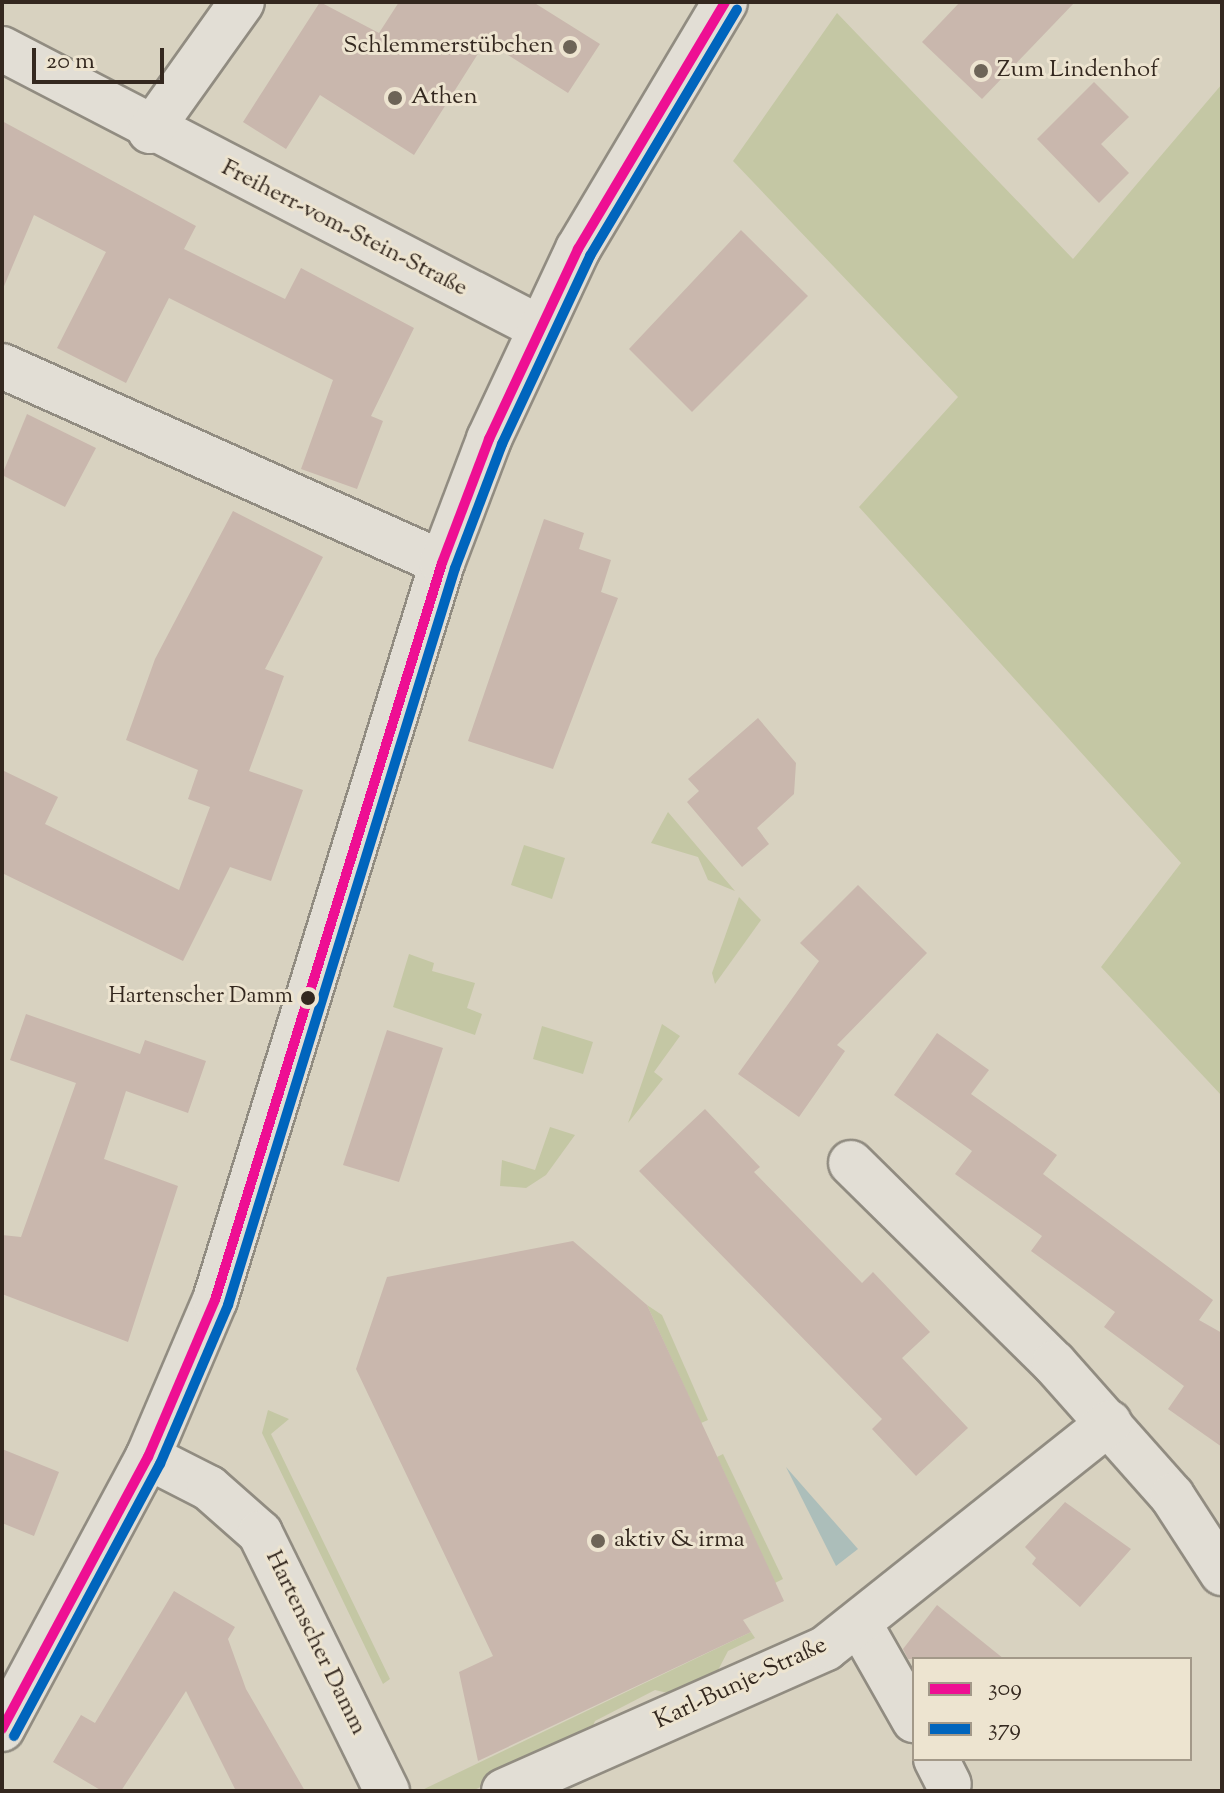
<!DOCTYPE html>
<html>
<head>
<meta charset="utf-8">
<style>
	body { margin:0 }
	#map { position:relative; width:1224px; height:1793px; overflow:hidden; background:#d8d2c0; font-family:"Sorts Mill Goudy",serif }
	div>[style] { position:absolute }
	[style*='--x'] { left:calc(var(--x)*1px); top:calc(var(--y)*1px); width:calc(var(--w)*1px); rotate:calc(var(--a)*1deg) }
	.green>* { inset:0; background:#c4c7a4 }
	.water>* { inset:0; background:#acbeba }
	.building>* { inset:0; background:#c9b7ad }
	.roads { filter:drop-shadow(2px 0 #918c81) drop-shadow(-2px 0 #918c81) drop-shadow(0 2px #918c81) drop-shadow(0 -2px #918c81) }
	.minor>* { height:44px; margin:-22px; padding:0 22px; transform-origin:22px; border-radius:22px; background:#e2ded5 }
	.bus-1>* { height:10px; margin:-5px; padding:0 5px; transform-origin:5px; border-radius:5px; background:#ee0f93 }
	.bus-2>* { height:10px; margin:-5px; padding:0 5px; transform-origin:5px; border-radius:5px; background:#0065bd }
	.dots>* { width:22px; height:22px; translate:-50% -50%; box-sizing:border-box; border:4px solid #ede4d0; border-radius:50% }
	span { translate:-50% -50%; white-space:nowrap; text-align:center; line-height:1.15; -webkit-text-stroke:6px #ede4d0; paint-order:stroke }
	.bus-label { font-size:22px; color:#34281f }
	.right { translate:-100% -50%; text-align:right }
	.poi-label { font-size:24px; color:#34281f }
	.left { translate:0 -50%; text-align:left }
	.street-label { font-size:24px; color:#34281f }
	.frame { position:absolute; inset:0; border:4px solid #34281f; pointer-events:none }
	.legend { position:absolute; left:912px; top:1657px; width:280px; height:104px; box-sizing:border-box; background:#ede4d0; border:2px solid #a39989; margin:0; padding:10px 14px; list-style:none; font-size:24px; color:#34281f }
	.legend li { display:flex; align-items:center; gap:16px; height:40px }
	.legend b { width:40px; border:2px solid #a39989 }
	.scale { position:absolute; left:32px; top:48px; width:132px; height:36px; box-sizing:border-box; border:4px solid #34281f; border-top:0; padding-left:10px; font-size:24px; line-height:28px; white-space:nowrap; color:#34281f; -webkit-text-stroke:6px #ede4d0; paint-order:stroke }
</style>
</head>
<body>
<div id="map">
	<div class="green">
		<i style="clip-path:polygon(837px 13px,1073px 259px,1222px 84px,1222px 1096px,1101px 967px,1181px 863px,859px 507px,958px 397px,733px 161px)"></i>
		<i style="clip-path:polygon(668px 812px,735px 891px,708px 880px,698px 857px,651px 843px)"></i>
		<i style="clip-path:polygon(524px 845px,565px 858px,552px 899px,511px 885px)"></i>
		<i style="clip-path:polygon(739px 897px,761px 920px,715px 984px,712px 973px)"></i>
		<i style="clip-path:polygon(409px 954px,434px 963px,432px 971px,475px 983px,467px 1008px,482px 1014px,475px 1035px,393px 1007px)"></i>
		<i style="clip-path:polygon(662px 1024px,680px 1036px,654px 1072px,663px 1079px,628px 1123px)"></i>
		<i style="clip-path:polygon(542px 1026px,593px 1042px,583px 1074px,533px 1059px)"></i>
		<i style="clip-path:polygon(550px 1127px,575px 1135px,546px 1175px,526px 1188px,500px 1186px,502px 1160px,535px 1170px)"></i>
		<i style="clip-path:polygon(647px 1305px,662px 1315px,708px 1420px,701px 1423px)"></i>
		<i style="clip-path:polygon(268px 1410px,289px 1419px,271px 1434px,390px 1679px,383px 1684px,262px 1433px)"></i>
		<i style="clip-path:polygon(723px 1454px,783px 1579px,775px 1583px,717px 1457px)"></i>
		<i style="clip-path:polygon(751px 1632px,755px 1638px,728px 1651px,715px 1676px,676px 1695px,655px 1690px,595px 1721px,588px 1737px,472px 1791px,420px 1791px)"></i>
	</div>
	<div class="water">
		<i style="clip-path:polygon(786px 1467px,858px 1549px,836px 1566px)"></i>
	</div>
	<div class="building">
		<i style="clip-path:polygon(320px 2px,379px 33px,399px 2px,533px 2px,600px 44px,568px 93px,486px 41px,414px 155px,320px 95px,286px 149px,243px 122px)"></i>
		<i style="clip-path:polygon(960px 2px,1075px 2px,982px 99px,922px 42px)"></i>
		<i style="clip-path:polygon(1094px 82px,1129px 117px,1101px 144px,1129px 173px,1099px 203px,1037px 139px)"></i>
		<i style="clip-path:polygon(2px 121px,196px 226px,184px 249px,285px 299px,301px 268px,414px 328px,371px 416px,383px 421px,357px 489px,301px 469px,333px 380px,169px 298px,126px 383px,57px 348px,106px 252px,34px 215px,2px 291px)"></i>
		<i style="clip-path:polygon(741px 230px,808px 296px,692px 412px,629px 349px)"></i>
		<i style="clip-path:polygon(27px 414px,96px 448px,65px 507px,2px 475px)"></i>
		<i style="clip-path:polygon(233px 511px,323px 557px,265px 669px,284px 676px,249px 771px,303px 790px,271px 881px,230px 867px,183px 961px,2px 873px,2px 770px,58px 797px,45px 824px,179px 890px,210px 807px,188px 799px,198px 770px,126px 740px,155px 659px)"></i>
		<i style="clip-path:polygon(544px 519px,584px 533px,579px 549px,611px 560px,601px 592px,618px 598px,553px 769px,468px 741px)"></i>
		<i style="clip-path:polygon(758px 718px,796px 763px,794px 794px,757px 828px,769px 844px,742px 867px,687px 802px,699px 791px,688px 779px)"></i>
		<i style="clip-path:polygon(858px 885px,927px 953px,837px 1045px,845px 1051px,799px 1117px,738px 1074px,819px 961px,800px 943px)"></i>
		<i style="clip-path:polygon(26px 1014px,140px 1054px,145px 1040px,206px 1061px,188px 1113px,126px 1091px,104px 1159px,178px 1186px,128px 1342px,2px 1294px,2px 1235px,21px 1237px,76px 1083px,10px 1060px)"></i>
		<i style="clip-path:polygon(387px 1030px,443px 1048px,399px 1182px,343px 1165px)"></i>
		<i style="clip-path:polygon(937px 1033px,989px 1070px,971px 1094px,1057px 1155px,1043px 1174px,1213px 1300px,1199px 1320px,1222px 1333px,1222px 1447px,1168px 1409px,1184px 1386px,1104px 1327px,1115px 1312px,1031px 1251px,1042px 1236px,955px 1174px,972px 1151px,894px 1095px)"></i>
		<i style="clip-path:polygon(705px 1109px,760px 1167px,754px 1172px,862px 1283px,873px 1272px,930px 1332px,902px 1358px,968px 1428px,916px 1476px,872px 1429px,882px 1419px,639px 1171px)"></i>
		<i style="clip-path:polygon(573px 1241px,647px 1305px,784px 1601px,743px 1620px,751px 1632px,478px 1761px,459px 1672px,493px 1656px,356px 1369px,387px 1277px)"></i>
		<i style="clip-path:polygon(2px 1449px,59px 1472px,34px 1536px,2px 1523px)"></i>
		<i style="clip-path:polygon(1065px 1502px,1131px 1549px,1080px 1607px,1032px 1564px,1036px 1558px,1025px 1547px)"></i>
		<i style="clip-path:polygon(174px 1591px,235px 1627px,228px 1639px,246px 1689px,305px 1791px,236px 1791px,186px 1691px,121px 1791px,102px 1791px,53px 1762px,81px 1715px,95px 1723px)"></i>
		<i style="clip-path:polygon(937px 1605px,1004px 1659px,908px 1659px,903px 1649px)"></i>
	</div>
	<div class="roads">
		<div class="minor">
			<i style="--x:2;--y:49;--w:604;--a:27.41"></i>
			<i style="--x:150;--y:131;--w:158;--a:-54.5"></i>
			<i style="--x:2;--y:366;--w:482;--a:24.1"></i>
			<i style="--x:851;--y:1163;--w:285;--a:44.6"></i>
			<i style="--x:1054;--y:1363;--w:178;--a:48.4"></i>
			<i style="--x:1172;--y:1496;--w:92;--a:57"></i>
			<i style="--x:148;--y:1457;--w:68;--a:26.9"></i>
			<i style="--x:209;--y:1488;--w:68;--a:41.4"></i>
			<i style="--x:260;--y:1533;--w:288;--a:63.8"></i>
			<i style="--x:859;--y:1623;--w:112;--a:60.4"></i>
			<i style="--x:2;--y:1729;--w:309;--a:-61.8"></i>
			<i style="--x:148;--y:1457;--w:171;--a:-66.9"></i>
			<i style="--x:215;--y:1300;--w:771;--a:-72.88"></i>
			<i style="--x:442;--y:563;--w:133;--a:-69.2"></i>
			<i style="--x:489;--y:439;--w:210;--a:-64.9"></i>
			<i style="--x:578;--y:249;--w:287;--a:-59.2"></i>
			<i style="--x:936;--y:1759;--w:28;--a:63"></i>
			<i style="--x:504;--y:1791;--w:352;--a:-23.9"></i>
			<i style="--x:826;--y:1648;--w:362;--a:-38.5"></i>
		</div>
	</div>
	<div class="bus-1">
		<i style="--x:2;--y:1729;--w:309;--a:-61.8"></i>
		<i style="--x:148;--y:1457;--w:171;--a:-66.9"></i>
		<i style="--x:215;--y:1300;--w:771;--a:-72.88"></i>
		<i style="--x:442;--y:563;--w:133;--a:-69.2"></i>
		<i style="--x:489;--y:439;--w:210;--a:-64.9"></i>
		<i style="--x:578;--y:249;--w:287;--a:-59.2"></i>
	</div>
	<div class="bus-2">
		<i style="--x:14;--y:1736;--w:309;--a:-61.8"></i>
		<i style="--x:160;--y:1464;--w:173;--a:-66.8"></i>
		<i style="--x:228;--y:1305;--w:771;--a:-72.88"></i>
		<i style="--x:455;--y:568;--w:133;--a:-69.2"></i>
		<i style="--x:502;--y:444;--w:208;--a:-64.9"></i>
		<i style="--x:590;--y:256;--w:287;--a:-59.2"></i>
	</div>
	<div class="dots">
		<i style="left:570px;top:47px;background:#6d6457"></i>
		<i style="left:981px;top:71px;background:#6d6457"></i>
		<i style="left:395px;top:98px;background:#6d6457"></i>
		<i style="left:308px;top:998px;background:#34281f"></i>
		<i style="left:598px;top:1541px;background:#6d6457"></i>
	</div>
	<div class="bus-label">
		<span class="right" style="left:293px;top:998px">Hartenscher Damm</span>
	</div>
	<div class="poi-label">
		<span class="right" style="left:554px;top:47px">Schlemmerstübchen</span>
		<span class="left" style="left:997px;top:71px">Zum Lindenhof</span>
		<span class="left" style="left:411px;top:98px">Athen</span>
		<span class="left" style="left:614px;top:1541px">aktiv &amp; irma</span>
	</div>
	<div class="street-label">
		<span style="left:344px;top:229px;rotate:27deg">Freiherr-vom-Stein-Straße</span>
		<span style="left:315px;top:1643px;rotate:64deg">Hartenscher Damm</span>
		<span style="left:741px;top:1684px;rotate:-25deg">Karl-Bunje-Straße</span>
	</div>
	<div class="frame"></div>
	<ul class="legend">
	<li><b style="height:10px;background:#ee0f93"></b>309</li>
	<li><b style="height:10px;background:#0065bd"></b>379</li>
	</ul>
	<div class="scale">20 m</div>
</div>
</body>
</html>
